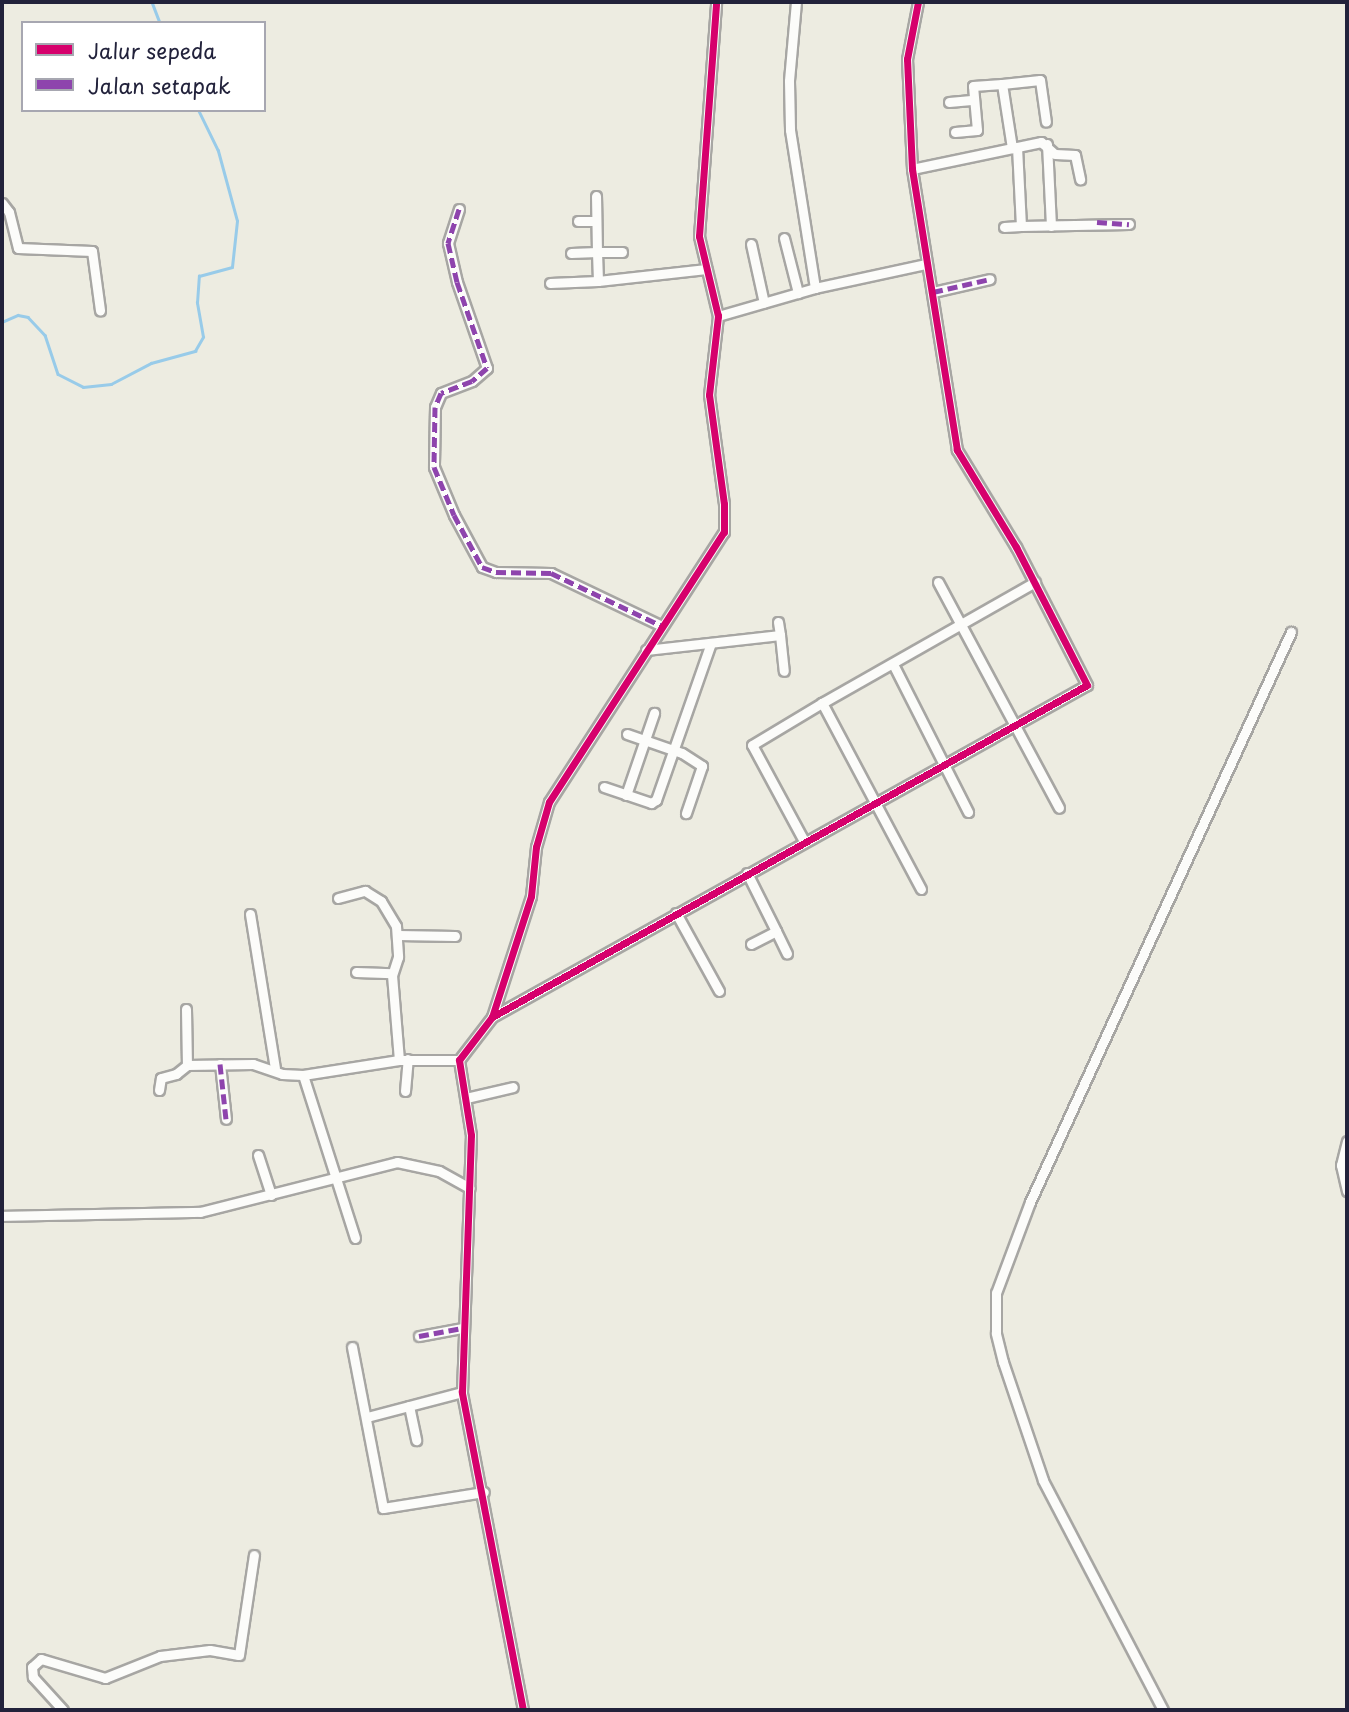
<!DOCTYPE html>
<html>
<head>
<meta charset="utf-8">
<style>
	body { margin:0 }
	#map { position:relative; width:1349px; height:1712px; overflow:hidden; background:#edece1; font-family:"Playpen Sans",sans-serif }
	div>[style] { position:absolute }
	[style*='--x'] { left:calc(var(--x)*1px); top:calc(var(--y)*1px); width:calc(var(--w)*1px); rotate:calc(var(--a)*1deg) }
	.stream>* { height:2.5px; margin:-1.25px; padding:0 1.25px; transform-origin:1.25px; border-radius:1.25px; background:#98cbe9 }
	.roads { filter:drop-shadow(2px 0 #a7a6a3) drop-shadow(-2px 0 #a7a6a3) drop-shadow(0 2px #a7a6a3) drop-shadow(0 -2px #a7a6a3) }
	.minor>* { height:9px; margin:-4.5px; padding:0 4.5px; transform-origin:4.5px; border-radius:4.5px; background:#fcfcfa }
	.quiet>* { height:5px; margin-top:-2.5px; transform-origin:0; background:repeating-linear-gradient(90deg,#8e44ad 0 10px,transparent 0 15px) }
	.cycleway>* { height:7px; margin:-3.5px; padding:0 3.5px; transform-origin:3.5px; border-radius:3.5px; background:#d6006c }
	span { translate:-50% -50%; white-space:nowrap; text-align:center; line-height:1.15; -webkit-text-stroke:5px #fff; paint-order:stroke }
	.frame { position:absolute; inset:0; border:4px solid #22223b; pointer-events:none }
	.legend { position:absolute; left:21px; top:21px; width:245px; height:91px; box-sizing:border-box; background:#fff; border:2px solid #a7a7b1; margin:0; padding:9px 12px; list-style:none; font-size:21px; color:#22223b }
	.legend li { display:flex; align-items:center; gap:14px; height:35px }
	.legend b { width:35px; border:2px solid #a7a7b1 }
</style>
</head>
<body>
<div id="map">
	<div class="stream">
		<i style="--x:152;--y:2;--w:22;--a:69"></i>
		<i style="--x:2;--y:322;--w:17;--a:-24"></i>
		<i style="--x:18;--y:315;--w:10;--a:11"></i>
		<i style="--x:28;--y:317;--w:25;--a:47"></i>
		<i style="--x:45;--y:335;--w:41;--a:71.6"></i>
		<i style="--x:58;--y:374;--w:28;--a:27"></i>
		<i style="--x:83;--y:387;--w:28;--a:-6"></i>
		<i style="--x:111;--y:384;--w:45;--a:-27.7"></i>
		<i style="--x:151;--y:363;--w:46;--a:-15.3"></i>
		<i style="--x:195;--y:351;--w:16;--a:-60"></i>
		<i style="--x:203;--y:337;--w:35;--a:-100"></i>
		<i style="--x:197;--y:303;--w:27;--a:-86"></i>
		<i style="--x:199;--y:276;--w:34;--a:-15"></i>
		<i style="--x:232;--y:267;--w:46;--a:-83.8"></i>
		<i style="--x:237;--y:221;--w:73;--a:-105.2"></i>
		<i style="--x:218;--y:151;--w:46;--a:-116"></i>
	</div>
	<div class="roads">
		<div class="minor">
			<i style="--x:796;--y:2;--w:79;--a:95.1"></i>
			<i style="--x:789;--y:81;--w:49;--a:88.8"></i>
			<i style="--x:790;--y:130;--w:160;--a:81"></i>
			<i style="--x:1002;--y:84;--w:38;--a:-6"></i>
			<i style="--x:1040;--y:80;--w:42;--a:81.9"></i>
			<i style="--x:949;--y:102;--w:25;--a:-5"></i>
			<i style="--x:955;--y:132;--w:22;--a:-5"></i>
			<i style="--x:977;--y:130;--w:44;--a:-95.2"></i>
			<i style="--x:973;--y:86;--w:29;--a:-4"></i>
			<i style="--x:1002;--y:84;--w:65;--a:81.1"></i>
			<i style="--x:1047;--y:144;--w:82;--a:87.2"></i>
			<i style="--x:1017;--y:147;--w:79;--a:87.1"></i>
			<i style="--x:1021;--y:226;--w:108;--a:-1.1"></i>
			<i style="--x:912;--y:169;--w:132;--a:-11.8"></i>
			<i style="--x:1041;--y:142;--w:18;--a:41"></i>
			<i style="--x:1055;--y:154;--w:20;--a:3"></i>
			<i style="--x:1075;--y:155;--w:25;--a:78"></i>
			<i style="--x:2;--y:203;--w:11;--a:52"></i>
			<i style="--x:9;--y:212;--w:37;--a:76"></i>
			<i style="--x:18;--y:248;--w:74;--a:2.3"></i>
			<i style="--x:92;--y:251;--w:60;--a:82.3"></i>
			<i style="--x:459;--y:209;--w:36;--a:108"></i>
			<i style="--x:448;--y:243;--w:40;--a:77"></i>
			<i style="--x:457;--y:282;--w:91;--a:70.8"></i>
			<i style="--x:487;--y:368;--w:20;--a:139"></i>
			<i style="--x:472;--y:381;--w:33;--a:159"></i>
			<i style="--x:441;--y:393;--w:15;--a:113"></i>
			<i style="--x:435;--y:407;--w:60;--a:91"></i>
			<i style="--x:434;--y:467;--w:52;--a:67.4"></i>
			<i style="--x:454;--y:515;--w:59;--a:61.7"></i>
			<i style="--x:482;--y:567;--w:15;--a:20"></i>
			<i style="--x:496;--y:572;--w:55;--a:1"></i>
			<i style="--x:551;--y:573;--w:123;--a:25.5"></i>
			<i style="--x:578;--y:221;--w:18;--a:0"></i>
			<i style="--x:1004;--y:227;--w:17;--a:-3"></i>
			<i style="--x:784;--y:238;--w:57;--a:75.7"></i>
			<i style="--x:751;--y:244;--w:60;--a:77.6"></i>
			<i style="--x:622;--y:252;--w:25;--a:180"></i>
			<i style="--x:597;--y:252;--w:29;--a:88"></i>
			<i style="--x:598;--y:281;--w:109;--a:-6.3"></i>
			<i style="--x:571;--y:253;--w:26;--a:-2"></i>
			<i style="--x:597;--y:252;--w:56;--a:-91"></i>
			<i style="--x:550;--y:283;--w:48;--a:-2.4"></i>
			<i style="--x:933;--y:292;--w:58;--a:-12.8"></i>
			<i style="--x:718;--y:316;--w:101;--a:-16.1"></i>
			<i style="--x:815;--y:288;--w:114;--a:-12.2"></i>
			<i style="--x:938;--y:582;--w:256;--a:61.8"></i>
			<i style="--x:778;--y:622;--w:13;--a:81"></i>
			<i style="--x:646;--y:650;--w:135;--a:-6.4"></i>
			<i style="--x:780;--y:635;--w:36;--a:84"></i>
			<i style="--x:893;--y:664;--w:166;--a:63.1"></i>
			<i style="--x:627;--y:734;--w:58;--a:19.1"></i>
			<i style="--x:682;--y:753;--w:24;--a:33"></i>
			<i style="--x:702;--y:766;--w:50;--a:108.8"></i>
			<i style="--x:604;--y:787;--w:50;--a:18.8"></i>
			<i style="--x:651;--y:803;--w:6;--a:-31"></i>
			<i style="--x:656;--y:800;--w:166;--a:-70.7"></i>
			<i style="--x:626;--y:795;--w:87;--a:-71.1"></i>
			<i style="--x:804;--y:841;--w:109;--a:-118.4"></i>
			<i style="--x:752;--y:745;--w:82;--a:-31"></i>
			<i style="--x:747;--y:873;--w:65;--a:63.4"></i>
			<i style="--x:921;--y:889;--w:211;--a:-118"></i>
			<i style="--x:822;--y:703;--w:245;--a:-29.6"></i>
			<i style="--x:338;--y:898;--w:28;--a:-15"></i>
			<i style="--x:365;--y:891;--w:19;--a:32"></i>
			<i style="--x:381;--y:901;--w:29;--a:59"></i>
			<i style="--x:396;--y:926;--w:31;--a:86"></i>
			<i style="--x:398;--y:957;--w:19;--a:108"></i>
			<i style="--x:392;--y:975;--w:85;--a:85.3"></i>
			<i style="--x:676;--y:913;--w:89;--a:61.1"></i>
			<i style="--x:250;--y:914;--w:156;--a:80.8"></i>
			<i style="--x:398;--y:935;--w:57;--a:1"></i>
			<i style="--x:751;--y:944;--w:28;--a:-27"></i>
			<i style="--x:776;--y:931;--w:25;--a:64"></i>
			<i style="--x:356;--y:972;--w:36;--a:2"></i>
			<i style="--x:186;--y:1009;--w:56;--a:89"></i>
			<i style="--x:187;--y:1065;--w:66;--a:-0.9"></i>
			<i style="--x:253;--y:1064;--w:31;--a:19"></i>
			<i style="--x:282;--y:1074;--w:21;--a:3"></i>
			<i style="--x:303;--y:1075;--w:97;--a:-8.9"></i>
			<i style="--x:399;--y:1060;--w:60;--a:0"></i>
			<i style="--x:492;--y:1017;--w:681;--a:-29.16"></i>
			<i style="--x:1087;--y:685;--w:155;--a:-117.2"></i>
			<i style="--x:1016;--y:547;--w:114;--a:-121.3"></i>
			<i style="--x:957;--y:450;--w:285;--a:-99.1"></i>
			<i style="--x:912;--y:169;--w:110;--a:-92.6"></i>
			<i style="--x:907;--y:59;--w:58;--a:-79.1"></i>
			<i style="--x:220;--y:1064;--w:55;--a:83.8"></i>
			<i style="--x:303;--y:1075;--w:171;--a:72.3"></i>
			<i style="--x:159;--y:1090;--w:12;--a:-81"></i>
			<i style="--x:161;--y:1078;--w:16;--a:-15"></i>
			<i style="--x:176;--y:1074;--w:14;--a:-39"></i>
			<i style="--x:405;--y:1091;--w:32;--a:-85"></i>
			<i style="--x:466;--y:1098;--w:48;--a:-13.2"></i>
			<i style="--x:1347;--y:1141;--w:25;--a:104"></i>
			<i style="--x:1341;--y:1165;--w:27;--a:77"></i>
			<i style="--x:258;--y:1155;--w:42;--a:72"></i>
			<i style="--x:2;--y:1216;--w:198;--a:-1.2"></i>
			<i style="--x:200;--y:1212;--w:203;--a:-14.2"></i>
			<i style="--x:397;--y:1162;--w:43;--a:12.1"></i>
			<i style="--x:439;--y:1171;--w:35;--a:29"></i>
			<i style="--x:419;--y:1336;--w:44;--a:-10.5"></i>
			<i style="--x:352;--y:1347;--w:164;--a:79.1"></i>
			<i style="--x:383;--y:1508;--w:102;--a:-9"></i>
			<i style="--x:409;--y:1406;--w:35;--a:78"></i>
			<i style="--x:367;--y:1417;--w:98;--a:-14.7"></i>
			<i style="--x:63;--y:1710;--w:45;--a:-132.3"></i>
			<i style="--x:33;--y:1677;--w:10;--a:-96"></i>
			<i style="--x:32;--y:1667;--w:12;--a:-42"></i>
			<i style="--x:41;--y:1659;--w:67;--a:16.5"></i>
			<i style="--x:105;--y:1678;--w:59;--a:-21.8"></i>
			<i style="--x:160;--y:1656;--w:50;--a:-6.8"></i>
			<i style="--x:210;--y:1650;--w:29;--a:10"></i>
			<i style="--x:239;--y:1655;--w:101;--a:-81.5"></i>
			<i style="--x:523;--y:1710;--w:324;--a:-100.9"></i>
			<i style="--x:462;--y:1392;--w:257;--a:-88"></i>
			<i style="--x:471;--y:1135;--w:76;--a:-99.1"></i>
			<i style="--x:459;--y:1060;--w:54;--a:-52.5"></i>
			<i style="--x:492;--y:1017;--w:127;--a:-72.1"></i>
			<i style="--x:531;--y:896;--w:49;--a:-84.2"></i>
			<i style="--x:536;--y:847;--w:47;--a:-73.9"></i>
			<i style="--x:549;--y:802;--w:322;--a:-57.1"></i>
			<i style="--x:724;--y:532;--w:28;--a:-90"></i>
			<i style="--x:724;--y:504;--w:110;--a:-97.8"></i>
			<i style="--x:709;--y:395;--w:80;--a:-83.5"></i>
			<i style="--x:718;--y:316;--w:82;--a:-103.4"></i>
			<i style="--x:699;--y:236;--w:235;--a:-85.8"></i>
			<i style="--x:1163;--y:1710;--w:259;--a:-117.6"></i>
			<i style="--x:1043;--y:1480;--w:125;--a:-108.7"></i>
			<i style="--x:1003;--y:1362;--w:30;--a:-104"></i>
			<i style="--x:996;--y:1333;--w:40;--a:-90"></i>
			<i style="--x:996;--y:1293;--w:97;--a:-69.5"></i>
			<i style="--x:1030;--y:1202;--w:627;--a:-65.4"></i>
		</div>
	</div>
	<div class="quiet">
		<i style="--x:459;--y:209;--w:36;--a:108"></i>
		<i style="--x:448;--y:243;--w:40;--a:77"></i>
		<i style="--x:457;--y:282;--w:91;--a:70.8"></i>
		<i style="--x:487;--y:368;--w:20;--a:139"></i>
		<i style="--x:472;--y:381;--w:33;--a:159"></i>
		<i style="--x:441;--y:393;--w:15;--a:113"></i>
		<i style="--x:435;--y:407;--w:60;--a:91"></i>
		<i style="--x:434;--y:467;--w:52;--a:67.4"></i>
		<i style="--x:454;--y:515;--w:59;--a:61.7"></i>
		<i style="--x:482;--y:567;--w:15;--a:20"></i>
		<i style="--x:496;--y:572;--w:55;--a:1"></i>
		<i style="--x:551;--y:573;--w:123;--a:25.5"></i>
		<i style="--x:1097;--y:222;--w:32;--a:4"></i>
		<i style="--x:933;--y:292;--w:58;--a:-12.8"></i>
		<i style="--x:220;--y:1064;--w:55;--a:83.8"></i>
		<i style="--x:419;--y:1336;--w:44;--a:-10.5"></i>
	</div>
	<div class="cycleway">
		<i style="--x:492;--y:1017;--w:681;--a:-29.16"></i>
		<i style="--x:1087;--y:685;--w:155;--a:-117.2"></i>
		<i style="--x:1016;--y:547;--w:114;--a:-121.3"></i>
		<i style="--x:957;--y:450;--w:285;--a:-99.1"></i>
		<i style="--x:912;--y:169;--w:110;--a:-92.6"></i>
		<i style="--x:907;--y:59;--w:58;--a:-79.1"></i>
		<i style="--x:523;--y:1710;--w:324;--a:-100.9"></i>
		<i style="--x:462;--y:1392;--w:257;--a:-88"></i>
		<i style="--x:471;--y:1135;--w:76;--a:-99.1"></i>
		<i style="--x:459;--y:1060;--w:54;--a:-52.5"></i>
		<i style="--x:492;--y:1017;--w:127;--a:-72.1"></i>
		<i style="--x:531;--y:896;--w:49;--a:-84.2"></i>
		<i style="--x:536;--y:847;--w:47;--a:-73.9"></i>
		<i style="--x:549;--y:802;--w:322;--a:-57.1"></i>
		<i style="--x:724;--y:532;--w:28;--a:-90"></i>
		<i style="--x:724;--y:504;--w:110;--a:-97.8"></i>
		<i style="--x:709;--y:395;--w:80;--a:-83.5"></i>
		<i style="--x:718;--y:316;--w:82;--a:-103.4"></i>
		<i style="--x:699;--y:236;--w:235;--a:-85.8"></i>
	</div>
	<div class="frame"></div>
	<ul class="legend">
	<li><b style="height:9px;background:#d6006c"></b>Jalur sepeda</li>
	<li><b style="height:9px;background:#8e44ad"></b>Jalan setapak</li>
	</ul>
</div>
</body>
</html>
